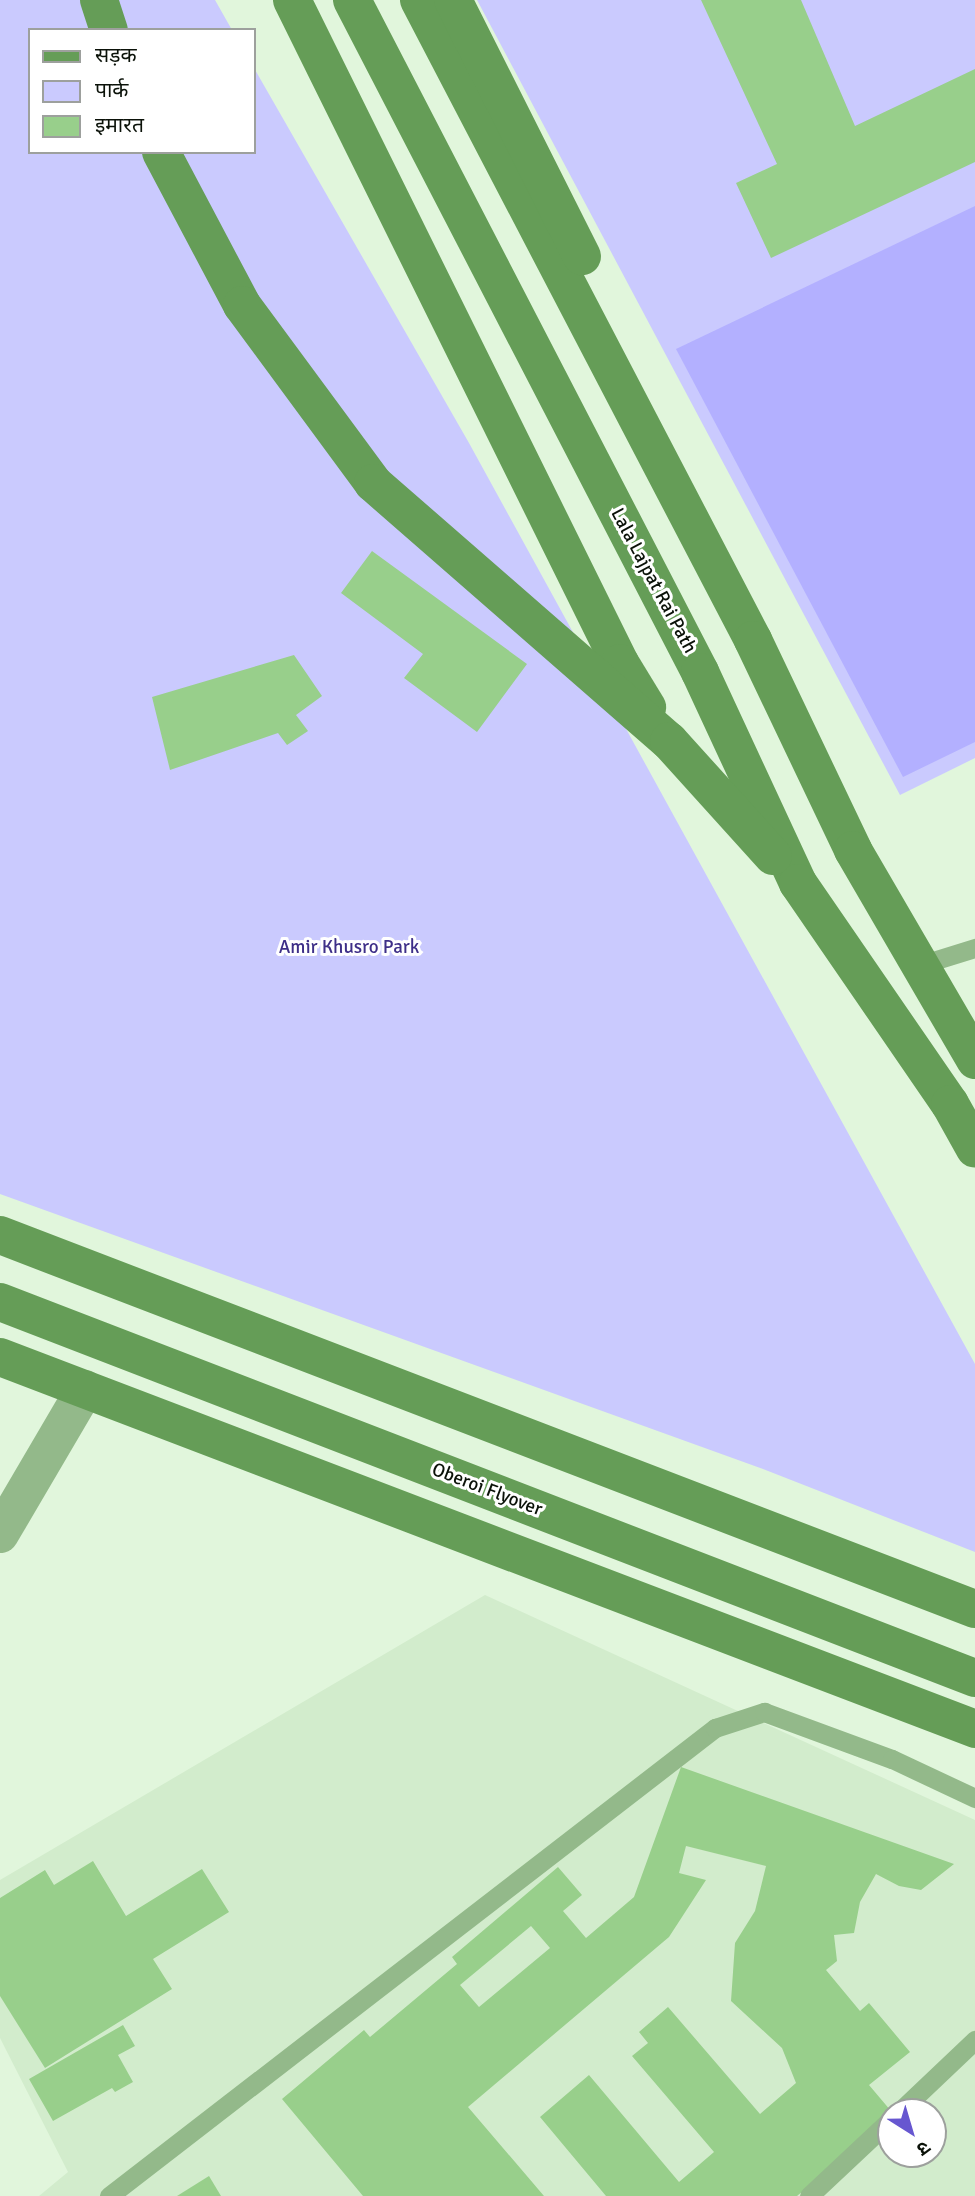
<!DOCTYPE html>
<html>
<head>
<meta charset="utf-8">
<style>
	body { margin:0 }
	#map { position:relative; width:975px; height:2196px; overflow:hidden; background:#e1f6dc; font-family:Signika,"Noto Sans Devanagari",sans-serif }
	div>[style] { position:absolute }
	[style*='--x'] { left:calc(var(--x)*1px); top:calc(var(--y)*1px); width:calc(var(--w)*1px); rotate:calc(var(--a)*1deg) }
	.built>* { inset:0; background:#d2eccc }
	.green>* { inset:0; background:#cacafe }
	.forest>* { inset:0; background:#b3b0ff }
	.building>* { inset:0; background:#98cf8b }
	.lane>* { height:19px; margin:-9.5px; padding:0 9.5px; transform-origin:9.5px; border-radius:9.5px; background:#93b98a }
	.street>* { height:38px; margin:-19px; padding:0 19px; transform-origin:19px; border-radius:19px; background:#93b98a }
	.secondary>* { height:38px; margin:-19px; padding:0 19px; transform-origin:19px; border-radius:19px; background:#659d57 }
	span { translate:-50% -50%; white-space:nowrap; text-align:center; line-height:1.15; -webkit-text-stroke:6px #fff; paint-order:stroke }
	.street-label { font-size:19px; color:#0b1209 }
	.park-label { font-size:19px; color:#3e2f88 }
	.legend { position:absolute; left:28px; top:28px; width:228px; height:126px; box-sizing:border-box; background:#fff; border:2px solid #9da09d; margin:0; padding:9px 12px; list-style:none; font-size:21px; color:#0b1209 }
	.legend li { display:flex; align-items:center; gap:14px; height:35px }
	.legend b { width:35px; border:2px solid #9da09d }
	.north { position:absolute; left:877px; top:2098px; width:70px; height:70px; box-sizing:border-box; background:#fff; border:2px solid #9da09d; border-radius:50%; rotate:143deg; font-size:19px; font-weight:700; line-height:28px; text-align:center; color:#0b1209 }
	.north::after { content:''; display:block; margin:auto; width:24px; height:32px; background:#6757d0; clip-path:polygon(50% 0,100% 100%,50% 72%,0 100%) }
</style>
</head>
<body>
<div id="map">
	<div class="built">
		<i style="clip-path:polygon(evenodd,485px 1595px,975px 1820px,975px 2196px,39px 2196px,68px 2172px,0 2038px,0 1880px,485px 1595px,891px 2112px,933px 2112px,933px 2154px,891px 2154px,891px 2112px)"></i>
	</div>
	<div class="green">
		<i style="clip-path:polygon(0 0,215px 0,232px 30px,30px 30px,30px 152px,254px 152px,254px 68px,469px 443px,975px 1364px,975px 1552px,763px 1469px,0 1194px)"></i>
		<i style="clip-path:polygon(477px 0,975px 0,975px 758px,900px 795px)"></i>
	</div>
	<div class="forest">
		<i style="clip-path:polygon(975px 206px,975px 742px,903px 777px,676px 349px)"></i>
	</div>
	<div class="building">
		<i style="clip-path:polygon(701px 0,801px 0,855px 126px,975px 69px,975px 162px,771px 258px,736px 183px,777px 164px)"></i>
		<i style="clip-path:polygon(372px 551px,527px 664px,477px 732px,404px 678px,423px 654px,341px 593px)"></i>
		<i style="clip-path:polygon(294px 655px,322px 696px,296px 715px,308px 731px,287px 745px,278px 733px,170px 770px,152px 697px)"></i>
		<i style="clip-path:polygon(evenodd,681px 1767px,954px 1864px,921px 1890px,899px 1886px,876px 1874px,860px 1902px,854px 1933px,834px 1935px,837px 1961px,826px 1970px,860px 2011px,869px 2003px,910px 2052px,869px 2085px,891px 2111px,891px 2118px,797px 2196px,606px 2196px,540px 2117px,589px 2075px,679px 2182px,714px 2152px,632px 2056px,648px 2043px,639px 2032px,668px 2007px,760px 2114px,796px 2083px,782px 2048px,731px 2001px,735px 1943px,755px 1911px,766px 1866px,686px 1846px,679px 1873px,706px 1880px,669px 1937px,468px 2107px,544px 2196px,363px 2196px,282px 2099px,364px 2030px,370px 2037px,457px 1964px,452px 1957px,558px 1867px,582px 1895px,563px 1911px,586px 1938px,634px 1897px,681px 1767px,531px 1926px,550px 1948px,479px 2007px,460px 1985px,531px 1926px)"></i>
		<i style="clip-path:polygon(93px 1861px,126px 1916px,202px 1869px,229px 1912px,153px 1959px,172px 1989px,45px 2068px,0 1996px,0 1898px,45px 1870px,54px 1885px)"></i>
		<i style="clip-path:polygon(123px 2025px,135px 2046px,118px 2055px,133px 2082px,115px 2092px,112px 2088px,53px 2121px,29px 2079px)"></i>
		<i style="clip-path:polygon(209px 2176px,221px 2196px,177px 2196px)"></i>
	</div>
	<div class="lane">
		<i style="--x:920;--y:965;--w:58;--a:-17.2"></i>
		<i style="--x:899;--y:2112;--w:105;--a:-43.5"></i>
		<i style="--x:109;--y:2196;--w:766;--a:-37.68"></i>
		<i style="--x:715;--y:1728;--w:52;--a:-18.1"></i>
		<i style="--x:764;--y:1712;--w:136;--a:20.2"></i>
		<i style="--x:892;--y:1759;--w:92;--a:25.2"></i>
		<i style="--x:809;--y:2196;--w:112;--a:-43.2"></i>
	</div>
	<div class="street">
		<i style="--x:0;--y:1534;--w:168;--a:-59.6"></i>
	</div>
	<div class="secondary">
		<i style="--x:99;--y:0;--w:32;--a:72"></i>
		<i style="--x:292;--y:0;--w:740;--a:63.68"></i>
		<i style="--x:620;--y:663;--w:52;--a:58.5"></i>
		<i style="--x:352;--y:0;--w:757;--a:62.62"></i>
		<i style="--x:700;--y:672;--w:233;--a:65.1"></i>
		<i style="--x:798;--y:883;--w:268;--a:55.5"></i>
		<i style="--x:950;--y:1104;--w:51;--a:60.9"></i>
		<i style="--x:419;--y:0;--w:722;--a:62.44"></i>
		<i style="--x:753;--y:640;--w:233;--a:64.5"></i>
		<i style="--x:853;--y:850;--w:243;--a:59.8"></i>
		<i style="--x:453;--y:0;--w:287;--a:63.3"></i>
		<i style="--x:161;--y:152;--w:173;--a:62.1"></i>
		<i style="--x:242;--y:305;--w:221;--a:53.6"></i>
		<i style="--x:373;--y:483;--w:393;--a:41.1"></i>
		<i style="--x:669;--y:741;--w:155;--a:47.9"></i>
		<i style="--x:0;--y:1235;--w:1044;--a:20.99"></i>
		<i style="--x:0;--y:1302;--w:1045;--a:21.09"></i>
		<i style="--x:0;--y:1357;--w:1044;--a:20.88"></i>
	</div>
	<div class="street-label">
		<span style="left:653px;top:581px;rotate:62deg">Lala Lajpat Rai Path</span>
		<span style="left:487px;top:1490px;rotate:21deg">Oberoi Flyover</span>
	</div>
	<div class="park-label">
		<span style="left:349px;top:948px">Amir Khusro Park</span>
	</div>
	<ul class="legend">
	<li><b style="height:9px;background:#659d57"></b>सड़क</li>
	<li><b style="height:19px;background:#cacafe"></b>पार्क</li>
	<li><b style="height:19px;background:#98cf8b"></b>इमारत</li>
	</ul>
	<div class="north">उ</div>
</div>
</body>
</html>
